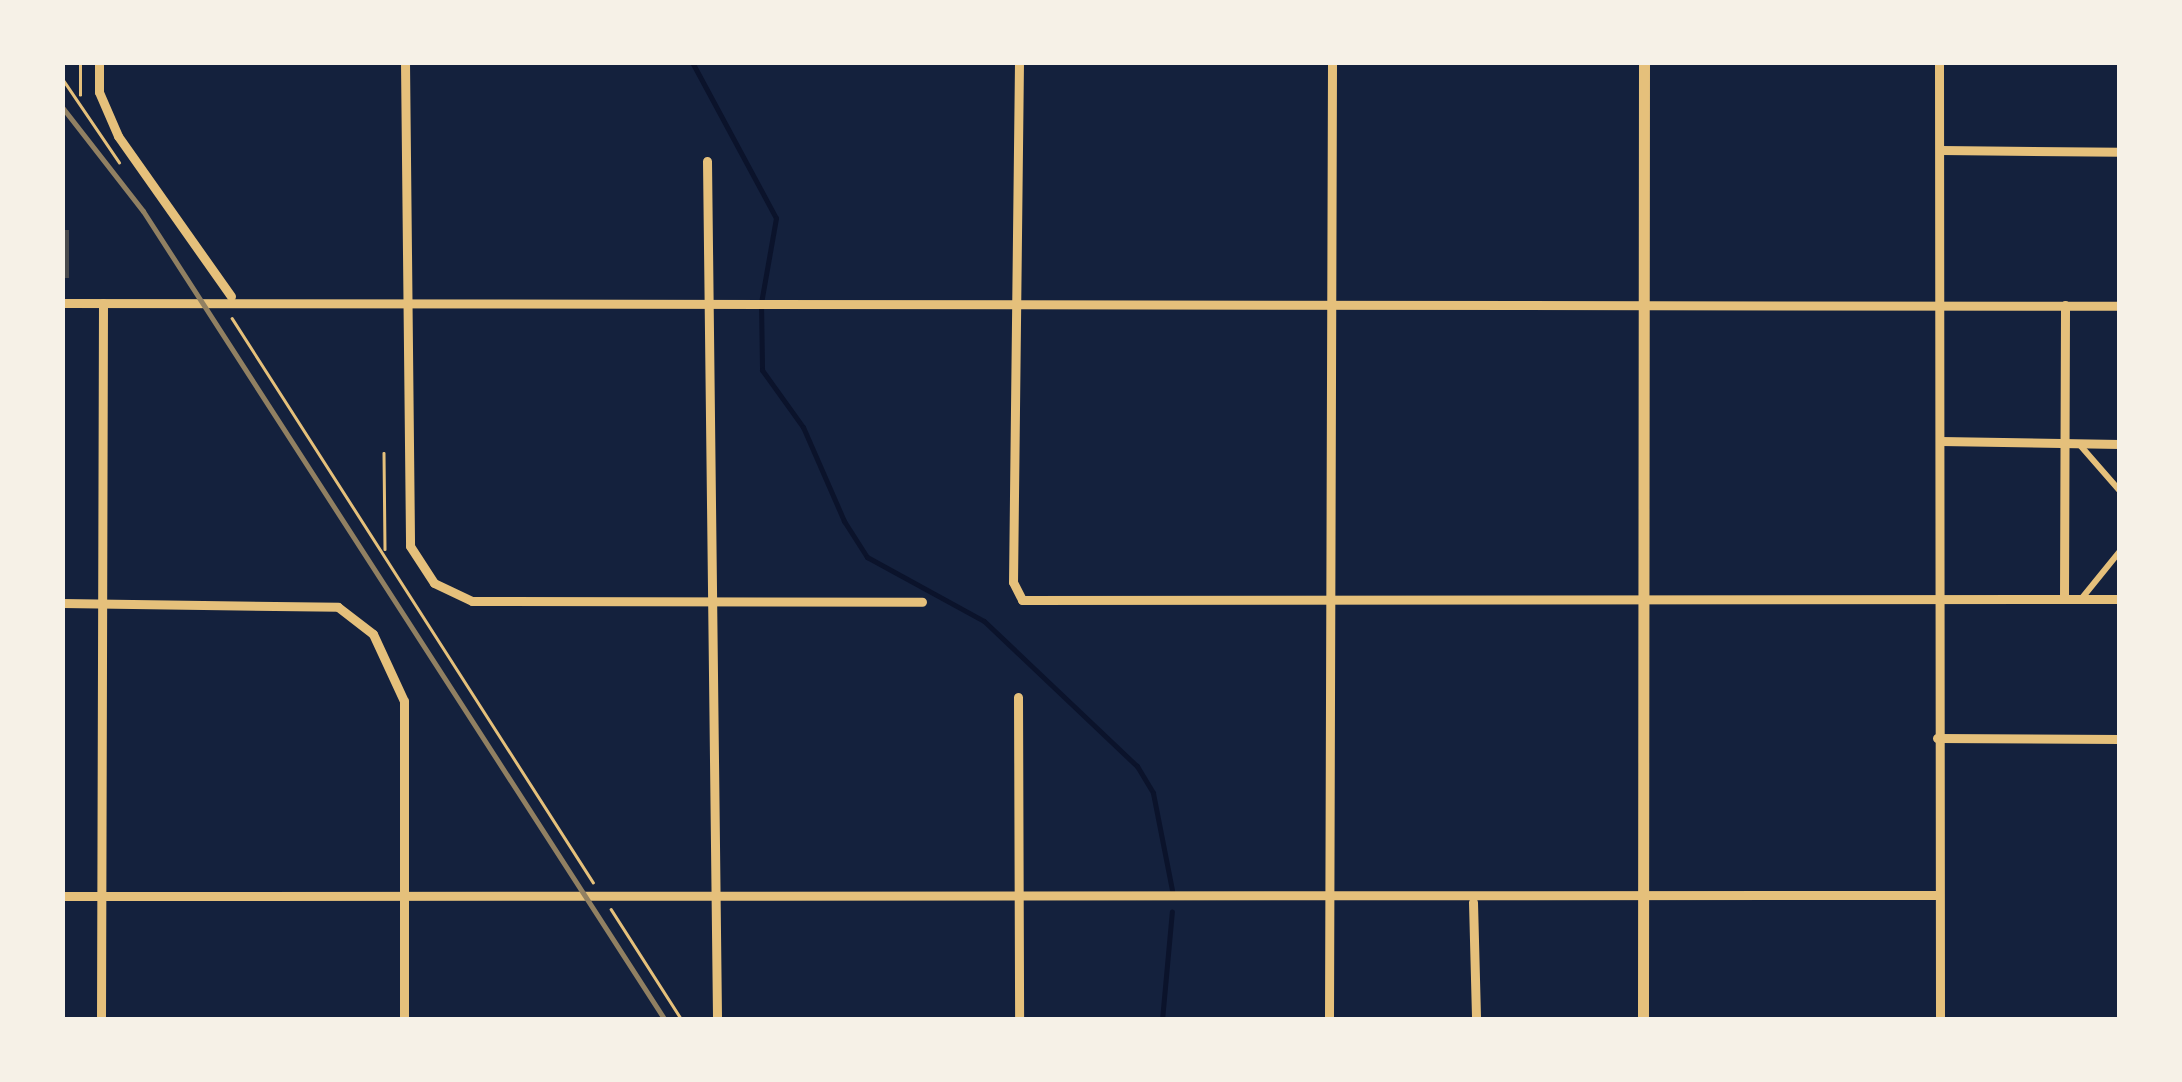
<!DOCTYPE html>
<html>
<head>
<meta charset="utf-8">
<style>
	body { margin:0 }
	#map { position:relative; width:2182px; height:1082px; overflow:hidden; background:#14213d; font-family:"Golos Text",sans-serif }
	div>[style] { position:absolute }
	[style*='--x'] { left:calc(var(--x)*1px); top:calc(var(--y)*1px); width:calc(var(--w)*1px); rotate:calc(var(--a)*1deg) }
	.stream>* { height:5px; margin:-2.5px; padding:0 2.5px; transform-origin:2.5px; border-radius:2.5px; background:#0b132b }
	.building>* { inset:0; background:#48494c }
	.path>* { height:2.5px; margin:-1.25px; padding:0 1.25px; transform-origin:1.25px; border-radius:1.25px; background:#e5c07b }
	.pedestrian>* { height:6px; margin:-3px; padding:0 3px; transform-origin:3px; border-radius:3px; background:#e5c07b }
	.minor>* { height:9px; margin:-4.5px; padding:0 4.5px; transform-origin:4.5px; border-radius:4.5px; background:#e5c07b }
	.secondary>* { height:11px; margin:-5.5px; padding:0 5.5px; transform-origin:5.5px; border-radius:5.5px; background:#e5c07b }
	.rail>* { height:5px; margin:-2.5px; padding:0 2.5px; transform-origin:2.5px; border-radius:2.5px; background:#918062 }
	span { translate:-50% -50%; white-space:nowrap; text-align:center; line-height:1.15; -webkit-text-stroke:10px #f6f1e7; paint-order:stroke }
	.frame { position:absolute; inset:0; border:65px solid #f6f1e7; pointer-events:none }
</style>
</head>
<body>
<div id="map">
	<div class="stream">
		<i style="--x:692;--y:62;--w:177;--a:61.7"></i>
		<i style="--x:776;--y:218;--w:86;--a:100"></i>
		<i style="--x:761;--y:303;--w:67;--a:89.1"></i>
		<i style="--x:762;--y:370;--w:70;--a:54.3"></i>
		<i style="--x:803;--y:427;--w:103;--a:66.4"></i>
		<i style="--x:844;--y:521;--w:43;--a:57.4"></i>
		<i style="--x:867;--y:557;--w:133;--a:28.7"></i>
		<i style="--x:984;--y:621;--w:211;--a:43.5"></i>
		<i style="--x:1137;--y:766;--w:31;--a:59"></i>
		<i style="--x:1153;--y:793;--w:99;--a:78.9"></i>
		<i style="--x:1162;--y:1020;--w:109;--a:-84.8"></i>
	</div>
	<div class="building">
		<i style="clip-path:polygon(62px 230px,69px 230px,69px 278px,62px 278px)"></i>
	</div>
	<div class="path">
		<i style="--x:62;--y:78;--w:102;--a:55.8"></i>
		<i style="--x:80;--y:95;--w:33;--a:-90"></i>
		<i style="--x:232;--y:318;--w:670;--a:57.38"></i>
		<i style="--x:384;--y:453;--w:96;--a:89.4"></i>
		<i style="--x:611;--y:909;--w:132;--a:57.4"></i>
	</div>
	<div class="pedestrian">
		<i style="--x:2079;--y:444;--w:62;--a:48.9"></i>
		<i style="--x:2082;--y:598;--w:60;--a:-51"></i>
	</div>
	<div class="minor">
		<i style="--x:99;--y:62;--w:30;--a:90"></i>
		<i style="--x:99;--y:92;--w:48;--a:66.6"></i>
		<i style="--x:118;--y:136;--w:196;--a:54.8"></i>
		<i style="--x:405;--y:62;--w:484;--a:89.4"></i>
		<i style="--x:410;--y:546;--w:44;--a:57"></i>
		<i style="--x:434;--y:583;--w:42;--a:25.3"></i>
		<i style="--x:472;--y:601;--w:450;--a:0.1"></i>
		<i style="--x:1019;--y:62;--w:520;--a:90.66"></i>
		<i style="--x:1013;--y:582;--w:20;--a:63"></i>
		<i style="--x:1022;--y:600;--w:1098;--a:-0.05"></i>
		<i style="--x:1939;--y:62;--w:958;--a:89.94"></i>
		<i style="--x:1941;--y:150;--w:179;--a:0.6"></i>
		<i style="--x:707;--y:161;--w:859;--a:89.33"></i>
		<i style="--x:62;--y:303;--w:2058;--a:0.08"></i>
		<i style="--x:1941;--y:441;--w:179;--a:1"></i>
		<i style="--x:2064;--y:598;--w:293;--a:-89.8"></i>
		<i style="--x:62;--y:603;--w:276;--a:0.8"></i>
		<i style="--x:338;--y:607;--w:44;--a:37.6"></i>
		<i style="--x:373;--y:634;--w:74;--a:65.2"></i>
		<i style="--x:404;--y:701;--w:319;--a:90"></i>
		<i style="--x:1018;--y:697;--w:323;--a:89.8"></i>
		<i style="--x:1937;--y:738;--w:183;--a:0.3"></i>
		<i style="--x:62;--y:896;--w:1875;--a:-0.03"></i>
		<i style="--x:1473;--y:902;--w:118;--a:88.5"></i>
		<i style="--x:101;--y:1020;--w:717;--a:-89.84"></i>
		<i style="--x:1329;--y:1020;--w:958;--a:-89.82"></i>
	</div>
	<div class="secondary">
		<i style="--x:1643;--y:1020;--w:958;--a:-89.94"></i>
	</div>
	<div class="rail">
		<i style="--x:62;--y:107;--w:132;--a:52.1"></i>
		<i style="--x:143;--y:211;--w:963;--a:57.17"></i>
	</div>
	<div class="frame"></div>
</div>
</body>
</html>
